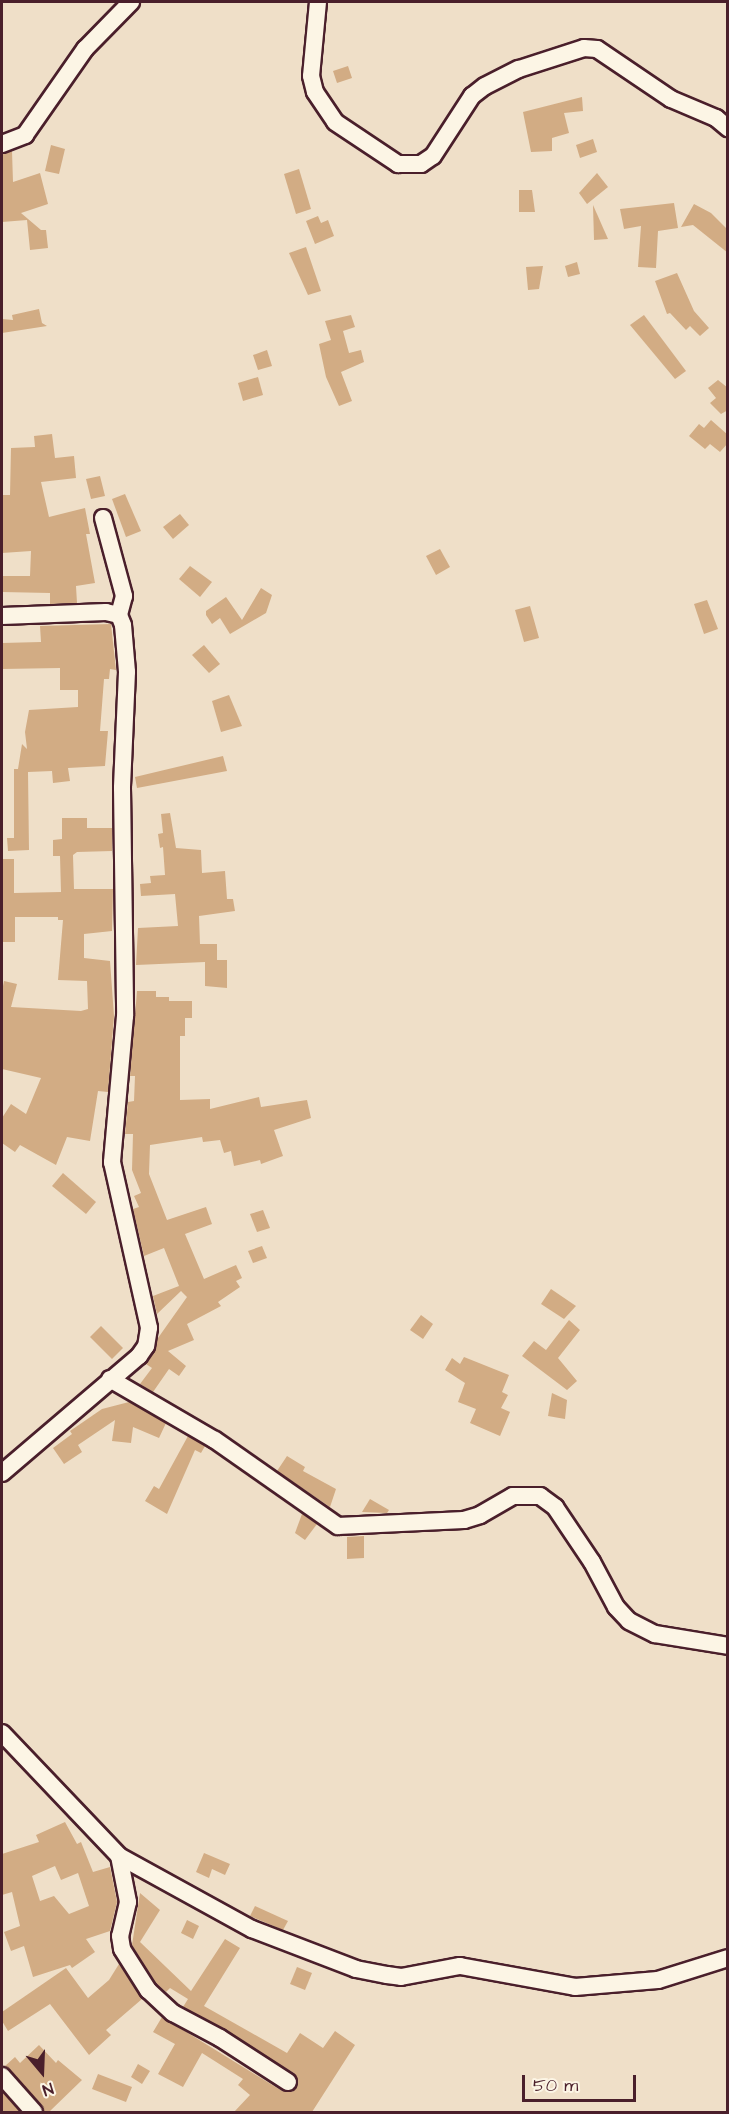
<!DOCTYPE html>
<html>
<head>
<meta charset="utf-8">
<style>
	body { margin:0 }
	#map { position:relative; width:729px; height:2114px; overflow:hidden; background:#efdfc8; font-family:"Architects Daughter",sans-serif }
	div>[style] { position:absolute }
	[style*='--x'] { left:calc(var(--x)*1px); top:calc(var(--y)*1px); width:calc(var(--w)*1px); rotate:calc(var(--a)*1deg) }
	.building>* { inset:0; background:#d2ac84 }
	.roads { filter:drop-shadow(2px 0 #4a1f2b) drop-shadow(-2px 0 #4a1f2b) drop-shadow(0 2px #4a1f2b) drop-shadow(0 -2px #4a1f2b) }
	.street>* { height:16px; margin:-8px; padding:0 8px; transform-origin:8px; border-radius:8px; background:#fcf5e5 }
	span { translate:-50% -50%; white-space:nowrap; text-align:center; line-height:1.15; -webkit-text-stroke:4.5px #fcf5e5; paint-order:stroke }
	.frame { position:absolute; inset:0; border:3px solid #4a1f2b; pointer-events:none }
	.north { position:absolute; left:12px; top:2042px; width:60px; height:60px; -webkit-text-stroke:4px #fcf5e5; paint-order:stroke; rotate:161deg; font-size:16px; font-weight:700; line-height:24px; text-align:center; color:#4a1f2b }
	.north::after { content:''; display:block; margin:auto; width:21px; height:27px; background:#4a1f2b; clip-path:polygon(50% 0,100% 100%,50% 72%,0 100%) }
	.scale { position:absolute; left:522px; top:2075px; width:114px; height:27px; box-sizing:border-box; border:3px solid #4a1f2b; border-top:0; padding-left:8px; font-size:18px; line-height:21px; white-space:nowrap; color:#4a1f2b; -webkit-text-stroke:4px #fcf5e5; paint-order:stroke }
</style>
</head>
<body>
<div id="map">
	<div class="building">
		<i style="clip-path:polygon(348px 66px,352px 78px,337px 83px,333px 71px)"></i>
		<i style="clip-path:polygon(582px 97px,583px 111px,564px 113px,569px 133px,552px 138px,552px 151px,531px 152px,523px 112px)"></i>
		<i style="clip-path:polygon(593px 139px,597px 152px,580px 158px,576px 145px)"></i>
		<i style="clip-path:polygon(51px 145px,65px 149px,59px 174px,45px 171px)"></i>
		<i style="clip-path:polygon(12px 151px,13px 182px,40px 173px,48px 204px,21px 213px,41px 230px,46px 230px,48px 248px,30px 250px,27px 220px,2px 222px,2px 154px)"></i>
		<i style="clip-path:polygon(299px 169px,311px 209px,296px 214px,284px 174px)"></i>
		<i style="clip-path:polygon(597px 173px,608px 187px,587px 204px,579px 193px)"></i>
		<i style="clip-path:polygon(519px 190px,532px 190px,535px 212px,519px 212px)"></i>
		<i style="clip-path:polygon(674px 203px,678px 228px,658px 231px,656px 268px,638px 267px,641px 226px,624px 229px,620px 209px)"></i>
		<i style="clip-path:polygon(694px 204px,711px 213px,728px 230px,728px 253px,693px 225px,681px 227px)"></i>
		<i style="clip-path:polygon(593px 205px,608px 239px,594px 240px)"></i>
		<i style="clip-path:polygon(318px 216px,321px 223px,328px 220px,334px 236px,315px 244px,306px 221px)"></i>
		<i style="clip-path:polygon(306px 247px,321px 291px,308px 295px,289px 253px)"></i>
		<i style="clip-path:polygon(577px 262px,580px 274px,568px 277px,565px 266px)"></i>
		<i style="clip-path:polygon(543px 266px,539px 289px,528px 290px,526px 267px)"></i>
		<i style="clip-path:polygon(677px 273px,694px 311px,709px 328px,700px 336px,690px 326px,686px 330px,670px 313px,667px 314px,655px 281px)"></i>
		<i style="clip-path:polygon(39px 309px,42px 323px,47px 326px,2px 333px,2px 319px,13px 320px,12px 315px)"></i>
		<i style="clip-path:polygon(351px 315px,355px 327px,343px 331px,349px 353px,361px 350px,364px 362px,341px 372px,352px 401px,339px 406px,326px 377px,319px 344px,331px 340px,325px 321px)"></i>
		<i style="clip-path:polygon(644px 315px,686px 371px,675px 379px,630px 325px)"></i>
		<i style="clip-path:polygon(267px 350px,272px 366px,258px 370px,253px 355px)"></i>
		<i style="clip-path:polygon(258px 377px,263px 395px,243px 401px,238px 383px)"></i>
		<i style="clip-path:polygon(718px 380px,728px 388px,728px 410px,721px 414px,710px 403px,716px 398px,708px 388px)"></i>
		<i style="clip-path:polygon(711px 420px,728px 435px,728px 443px,720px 452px,710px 444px,705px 449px,689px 436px,699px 424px,704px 428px)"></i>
		<i style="clip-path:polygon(52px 434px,55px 458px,74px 456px,76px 478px,41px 482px,49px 517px,85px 508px,90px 534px,86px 534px,95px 583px,76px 586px,77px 603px,50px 604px,50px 593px,2px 592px,2px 576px,30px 576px,31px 551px,2px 553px,2px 495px,10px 495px,11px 448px,35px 447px,34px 436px)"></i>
		<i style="clip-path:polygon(100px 476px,105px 496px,91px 499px,86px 479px)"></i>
		<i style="clip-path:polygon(125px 494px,141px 531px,126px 537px,112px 499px)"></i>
		<i style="clip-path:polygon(180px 514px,189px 525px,173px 539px,163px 527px)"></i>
		<i style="clip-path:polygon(440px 549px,450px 567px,436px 575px,426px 556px)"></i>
		<i style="clip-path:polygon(190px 566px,212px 582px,200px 597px,179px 579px)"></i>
		<i style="clip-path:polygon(261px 588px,272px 595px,266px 613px,230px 634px,220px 618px,212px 624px,206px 615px,206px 611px,226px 597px,242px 620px)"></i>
		<i style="clip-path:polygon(707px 600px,718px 629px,704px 634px,694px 604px)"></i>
		<i style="clip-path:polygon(530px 606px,539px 638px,524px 642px,515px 610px)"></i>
		<i style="clip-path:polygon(111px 624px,116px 670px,110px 669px,109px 679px,104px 679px,100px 731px,108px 731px,105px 766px,68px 768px,70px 781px,53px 783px,52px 771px,28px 772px,29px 850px,8px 851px,7px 838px,14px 838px,14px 769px,18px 769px,22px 744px,27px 749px,25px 732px,29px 710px,78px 707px,78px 690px,60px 690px,60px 668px,2px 669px,2px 643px,41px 642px,40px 626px)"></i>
		<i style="clip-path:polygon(204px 645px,220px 664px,209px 673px,192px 655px)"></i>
		<i style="clip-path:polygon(229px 695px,242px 726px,221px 732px,212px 701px)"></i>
		<i style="clip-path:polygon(223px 756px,227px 771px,137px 788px,135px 777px)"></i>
		<i style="clip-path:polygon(170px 813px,176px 848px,201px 850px,202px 873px,225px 871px,227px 899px,233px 899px,235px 911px,199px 916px,200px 944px,217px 944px,217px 960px,227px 960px,227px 988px,205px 986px,205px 962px,136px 965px,138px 928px,178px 926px,175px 894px,141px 896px,140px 884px,151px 883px,150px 876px,165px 875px,163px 847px,160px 848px,158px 834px,163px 833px,161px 814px)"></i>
		<i style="clip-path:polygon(62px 818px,87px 818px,87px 828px,112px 828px,112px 851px,77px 852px,73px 855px,74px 889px,113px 889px,112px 931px,84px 934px,84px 958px,110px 961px,114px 1016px,108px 1092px,98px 1091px,90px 1141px,67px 1137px,56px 1165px,20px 1145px,15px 1152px,2px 1143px,2px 1118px,11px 1104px,26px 1114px,41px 1078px,2px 1069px,2px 991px,4px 981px,17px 984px,11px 1007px,81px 1011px,88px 1009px,87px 981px,58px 980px,63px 920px,58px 920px,58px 917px,15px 917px,15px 942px,2px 942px,2px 859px,14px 859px,14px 893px,61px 892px,60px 856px,53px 856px,53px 840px,62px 839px)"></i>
		<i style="clip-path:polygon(137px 991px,156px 991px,156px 997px,169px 997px,169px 1001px,192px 1001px,192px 1018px,185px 1018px,185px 1036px,180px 1036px,180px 1100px,210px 1099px,210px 1109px,259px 1097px,261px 1107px,307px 1100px,311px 1118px,274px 1130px,283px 1156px,261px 1164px,260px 1160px,234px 1166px,231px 1151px,224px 1153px,220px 1140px,203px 1142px,202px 1137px,150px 1145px,149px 1174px,167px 1220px,206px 1207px,212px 1224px,185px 1234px,204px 1279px,236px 1265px,242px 1278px,236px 1281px,240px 1287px,218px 1302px,221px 1306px,187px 1324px,194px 1340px,168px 1351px,186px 1366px,179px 1376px,169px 1369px,153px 1392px,140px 1384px,152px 1368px,146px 1364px,158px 1338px,187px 1297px,181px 1291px,157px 1314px,153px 1296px,179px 1286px,164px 1248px,144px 1256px,133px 1209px,139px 1207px,134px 1196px,141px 1193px,132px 1170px,133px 1134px,125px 1134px,128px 1102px,134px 1101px,135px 1076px,130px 1076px)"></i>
		<i style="clip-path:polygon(63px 1173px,96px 1202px,86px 1214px,52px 1186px)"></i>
		<i style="clip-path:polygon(263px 1210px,270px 1228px,257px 1232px,250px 1214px)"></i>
		<i style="clip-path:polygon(262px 1246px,267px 1258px,253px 1263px,248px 1251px)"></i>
		<i style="clip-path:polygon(551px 1289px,576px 1306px,564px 1319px,541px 1304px)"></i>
		<i style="clip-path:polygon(421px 1315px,433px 1324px,423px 1339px,410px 1330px)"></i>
		<i style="clip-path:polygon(569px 1320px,580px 1330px,558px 1358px,577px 1381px,567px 1390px,522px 1356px,534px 1341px,546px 1350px)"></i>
		<i style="clip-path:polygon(101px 1326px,123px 1348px,112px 1359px,90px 1337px)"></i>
		<i style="clip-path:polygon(464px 1357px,509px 1375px,502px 1392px,508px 1395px,501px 1408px,510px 1412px,500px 1436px,470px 1423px,476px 1409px,458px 1402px,465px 1383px,445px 1370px,452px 1358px,460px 1364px)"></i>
		<i style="clip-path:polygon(552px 1393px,567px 1400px,565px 1419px,548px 1416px)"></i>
		<i style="clip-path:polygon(129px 1402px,166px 1423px,159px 1438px,133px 1427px,131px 1443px,112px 1441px,115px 1420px,78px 1445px,82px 1452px,64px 1464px,53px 1448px,72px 1434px,70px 1431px,102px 1409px)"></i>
		<i style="clip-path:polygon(188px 1436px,205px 1446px,201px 1453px,195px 1450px,167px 1514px,145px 1501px,154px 1486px,159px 1489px)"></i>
		<i style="clip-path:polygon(287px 1456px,305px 1467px,303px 1471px,336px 1489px,330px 1507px,277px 1471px)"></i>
		<i style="clip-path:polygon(370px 1499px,389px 1510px,387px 1513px,362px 1512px)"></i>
		<i style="clip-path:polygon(302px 1514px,317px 1524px,305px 1540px,295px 1533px)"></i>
		<i style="clip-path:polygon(364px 1536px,364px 1558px,347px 1559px,347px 1537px)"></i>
		<i style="clip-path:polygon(evenodd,65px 1822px,77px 1844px,81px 1842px,93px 1872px,110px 1867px,117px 1902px,110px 1931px,86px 1939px,95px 1952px,72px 1968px,70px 1965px,33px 1977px,24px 1946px,11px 1951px,4px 1932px,20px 1926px,12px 1892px,2px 1895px,2px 1854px,39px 1842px,36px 1835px,65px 1822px,55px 1866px,61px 1880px,78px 1873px,89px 1906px,69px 1914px,54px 1896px,40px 1901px,32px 1876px,55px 1866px)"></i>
		<i style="clip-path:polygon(204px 1853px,230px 1864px,225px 1875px,212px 1869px,209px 1878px,196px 1872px)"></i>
		<i style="clip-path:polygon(140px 1893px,160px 1910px,140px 1942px,191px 1991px,225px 1939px,240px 1948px,204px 2006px,287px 2053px,300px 2033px,323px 2048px,335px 2031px,355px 2045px,312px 2112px,234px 2112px,250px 2095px,238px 2085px,243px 2079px,202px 2053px,183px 2087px,158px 2074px,175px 2044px,153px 2032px,162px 2017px,282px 2091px,292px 2092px,298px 2083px,294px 2073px,183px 2007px,188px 1999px,170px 1988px,166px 1992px,156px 1983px,132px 1945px)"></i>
		<i style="clip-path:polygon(255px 1906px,288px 1921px,283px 1930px,250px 1916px)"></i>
		<i style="clip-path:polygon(187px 1920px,199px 1926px,193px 1939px,181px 1933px)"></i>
		<i style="clip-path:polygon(119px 1964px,142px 1999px,106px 2030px,111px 2035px,89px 2055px,50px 2004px,8px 2031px,2px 2021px,2px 2012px,66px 1968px,88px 1998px,109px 1980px)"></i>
		<i style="clip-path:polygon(297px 1967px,312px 1973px,305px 1990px,290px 1984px)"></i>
		<i style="clip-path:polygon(39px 2045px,56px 2063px,58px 2060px,82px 2080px,49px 2112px,44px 2112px,42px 2105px,5px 2066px,15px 2057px,20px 2063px)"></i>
		<i style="clip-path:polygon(138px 2064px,150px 2071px,142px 2084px,131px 2077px)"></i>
		<i style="clip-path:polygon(98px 2074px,132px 2087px,126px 2102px,92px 2089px)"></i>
		<i style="clip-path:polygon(2px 2091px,20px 2112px,2px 2112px)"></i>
	</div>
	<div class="roads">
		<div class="street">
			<i style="--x:318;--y:2;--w:74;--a:95.4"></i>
			<i style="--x:311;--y:76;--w:16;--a:76"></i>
			<i style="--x:315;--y:92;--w:36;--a:56"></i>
			<i style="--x:335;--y:122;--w:76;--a:33.7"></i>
			<i style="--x:398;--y:164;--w:23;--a:0"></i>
			<i style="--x:421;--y:164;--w:14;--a:-34"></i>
			<i style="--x:433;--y:156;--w:72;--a:-57"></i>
			<i style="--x:472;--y:96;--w:16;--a:-38"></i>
			<i style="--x:485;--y:86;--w:38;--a:-27"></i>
			<i style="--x:519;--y:69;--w:68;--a:-17.9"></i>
			<i style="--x:584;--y:48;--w:13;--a:4"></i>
			<i style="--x:597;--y:49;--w:89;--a:34"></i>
			<i style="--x:671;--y:99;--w:49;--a:22.9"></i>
			<i style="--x:716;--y:118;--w:16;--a:40"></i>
			<i style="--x:2;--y:144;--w:25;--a:-21"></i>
			<i style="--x:25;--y:135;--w:105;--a:-55.1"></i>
			<i style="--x:85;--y:49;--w:66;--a:-45.6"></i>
			<i style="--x:103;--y:518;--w:81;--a:74.9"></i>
			<i style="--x:124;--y:596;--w:20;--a:105"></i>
			<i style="--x:2;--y:616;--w:104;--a:-2.2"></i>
			<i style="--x:106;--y:612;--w:13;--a:13"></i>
			<i style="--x:119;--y:615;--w:11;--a:68"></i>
			<i style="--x:123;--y:625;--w:47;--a:85.1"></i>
			<i style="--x:127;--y:672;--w:116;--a:92.5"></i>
			<i style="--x:122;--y:788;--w:228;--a:89.2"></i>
			<i style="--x:125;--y:1016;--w:147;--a:95.1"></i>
			<i style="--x:112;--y:1162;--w:170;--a:77.4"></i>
			<i style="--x:149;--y:1328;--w:18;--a:99"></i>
			<i style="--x:146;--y:1346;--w:12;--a:125"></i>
			<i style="--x:139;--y:1356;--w:180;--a:139.5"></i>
			<i style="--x:110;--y:1379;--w:121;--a:30.2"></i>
			<i style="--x:215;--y:1440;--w:150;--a:35"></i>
			<i style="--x:338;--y:1526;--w:126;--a:-2.7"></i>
			<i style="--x:464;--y:1520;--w:17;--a:-17"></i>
			<i style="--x:480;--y:1515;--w:38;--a:-30"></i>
			<i style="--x:513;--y:1496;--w:27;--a:0"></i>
			<i style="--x:540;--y:1496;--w:19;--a:36"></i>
			<i style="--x:555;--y:1507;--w:66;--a:56.1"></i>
			<i style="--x:592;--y:1562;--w:51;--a:61.9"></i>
			<i style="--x:616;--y:1607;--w:19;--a:47"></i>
			<i style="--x:629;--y:1621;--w:29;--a:27"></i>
			<i style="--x:655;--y:1634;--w:74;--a:9.3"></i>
			<i style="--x:2;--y:1733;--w:170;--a:46.4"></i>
			<i style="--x:119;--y:1856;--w:47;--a:78.9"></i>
			<i style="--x:128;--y:1902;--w:35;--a:103"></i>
			<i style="--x:120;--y:1936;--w:13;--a:81"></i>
			<i style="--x:122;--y:1949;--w:49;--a:57.6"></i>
			<i style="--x:148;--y:1990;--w:34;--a:43"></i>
			<i style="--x:173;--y:2013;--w:53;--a:28"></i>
			<i style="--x:220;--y:2038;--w:81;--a:32.9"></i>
			<i style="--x:119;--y:1856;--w:152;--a:28.8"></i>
			<i style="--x:252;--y:1929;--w:111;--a:21"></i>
			<i style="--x:356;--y:1969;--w:32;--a:11"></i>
			<i style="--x:387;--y:1975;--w:14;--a:8"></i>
			<i style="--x:401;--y:1977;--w:60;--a:-10.6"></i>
			<i style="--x:460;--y:1966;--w:117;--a:10.3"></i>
			<i style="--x:575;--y:1987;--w:83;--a:-4.8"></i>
			<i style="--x:658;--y:1980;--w:73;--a:-17.4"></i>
			<i style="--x:2;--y:2076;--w:48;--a:48.4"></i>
		</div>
	</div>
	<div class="frame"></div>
	<div class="north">N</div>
	<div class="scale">50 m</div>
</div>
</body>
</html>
